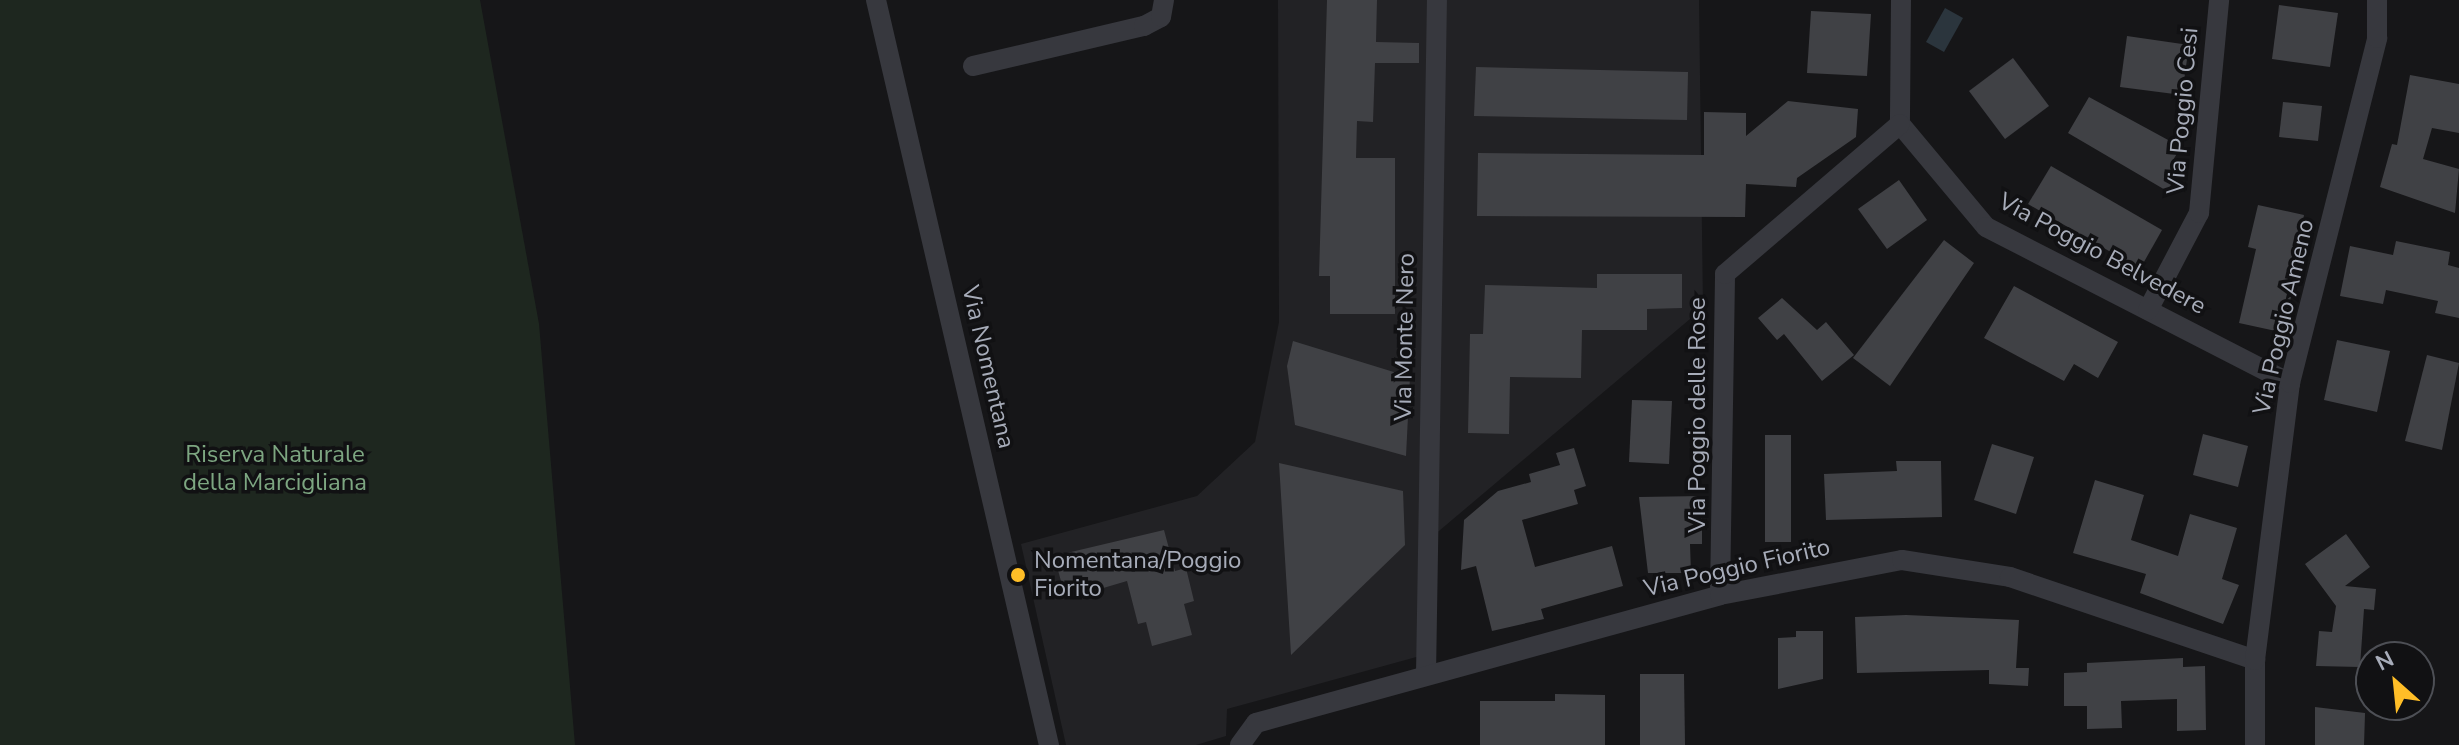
<!DOCTYPE html>
<html>
<head>
<meta charset="utf-8">
<style>
	body { margin:0 }
	#map { position:relative; width:2459px; height:745px; overflow:hidden; background:#161618; font-family:"Nunito Sans",sans-serif }
	div>[style] { position:absolute }
	[style*='--x'] { left:calc(var(--x)*1px); top:calc(var(--y)*1px); width:calc(var(--w)*1px); rotate:calc(var(--a)*1deg) }
	.built>* { inset:0; background:#222225 }
	.green>* { inset:0; background:#1e271f }
	.water>* { inset:0; background:#2b353d }
	.building>* { inset:0; background:#404145 }
	.minor>* { height:20px; margin:-10px; padding:0 10px; transform-origin:10px; border-radius:10px; background:#37383e }
	.dots>* { width:22px; height:22px; translate:-50% -50%; box-sizing:border-box; border:4px solid #111113; border-radius:50% }
	span { translate:-50% -50%; white-space:nowrap; text-align:center; line-height:1.15; -webkit-text-stroke:7px #111113; paint-order:stroke }
	.street-label { font-size:24px; color:#a7acb9 }
	.park-label { font-size:24px; color:#7da681 }
	.poi-label { font-size:24px; color:#a7acb9 }
	.left { translate:0 -50%; text-align:left }
	.north { position:absolute; left:2355px; top:641px; width:80px; height:80px; box-sizing:border-box; background:#111113; border:2px solid #4d4f55; border-radius:50%; rotate:333deg; font-size:22px; font-weight:700; line-height:32px; text-align:center; color:#a7acb9 }
	.north::after { content:''; display:block; margin:auto; width:28px; height:36px; background:#ffbe27; clip-path:polygon(50% 0,100% 100%,50% 72%,0 100%) }
</style>
</head>
<body>
<div id="map">
	<div class="built">
		<i style="clip-path:polygon(1278px 0,1699px 0,1703px 308px,1420px 547px,1420px 656px,1227px 709px,1226px 736px,1196px 745px,1066px 745px,1021px 544px,1197px 496px,1255px 442px,1279px 322px)"></i>
	</div>
	<div class="green">
		<i style="clip-path:polygon(0 0,480px 0,539px 324px,575px 745px,0 745px)"></i>
	</div>
	<div class="water">
		<i style="clip-path:polygon(1945px 8px,1963px 18px,1944px 52px,1926px 42px)"></i>
	</div>
	<div class="building">
		<i style="clip-path:polygon(1327px 0,1377px 0,1376px 42px,1419px 43px,1419px 63px,1375px 63px,1373px 122px,1357px 121px,1356px 158px,1395px 158px,1395px 314px,1330px 314px,1330px 276px,1319px 276px)"></i>
		<i style="clip-path:polygon(2279px 5px,2338px 13px,2330px 67px,2272px 59px)"></i>
		<i style="clip-path:polygon(1811px 11px,1871px 14px,1867px 76px,1807px 73px)"></i>
		<i style="clip-path:polygon(2127px 36px,2189px 45px,2182px 95px,2120px 87px)"></i>
		<i style="clip-path:polygon(2013px 58px,2049px 106px,2005px 139px,1969px 91px)"></i>
		<i style="clip-path:polygon(1476px 67px,1688px 72px,1687px 120px,1474px 116px)"></i>
		<i style="clip-path:polygon(2410px 75px,2459px 84px,2459px 133px,2432px 128px,2423px 159px,2459px 169px,2455px 213px,2380px 187px,2392px 144px,2397px 145px)"></i>
		<i style="clip-path:polygon(2089px 97px,2181px 147px,2170px 165px,2180px 171px,2167px 191px,2068px 133px)"></i>
		<i style="clip-path:polygon(1788px 101px,1858px 109px,1856px 137px,1797px 178px,1796px 187px,1746px 184px,1745px 217px,1477px 216px,1478px 153px,1704px 155px,1704px 112px,1746px 113px,1746px 136px)"></i>
		<i style="clip-path:polygon(2283px 102px,2322px 106px,2318px 141px,2279px 137px)"></i>
		<i style="clip-path:polygon(2051px 166px,2162px 230px,2140px 269px,2028px 204px)"></i>
		<i style="clip-path:polygon(1899px 180px,1927px 220px,1887px 249px,1858px 209px)"></i>
		<i style="clip-path:polygon(2258px 205px,2304px 215px,2285px 333px,2239px 323px,2256px 249px,2248px 247px)"></i>
		<i style="clip-path:polygon(1944px 240px,1974px 263px,1890px 386px,1853px 358px)"></i>
		<i style="clip-path:polygon(2396px 241px,2450px 252px,2448px 265px,2459px 268px,2459px 318px,2435px 313px,2438px 301px,2386px 290px,2383px 304px,2340px 296px,2350px 246px,2393px 255px)"></i>
		<i style="clip-path:polygon(1597px 274px,1682px 274px,1682px 308px,1647px 309px,1647px 330px,1582px 330px,1581px 378px,1510px 377px,1509px 434px,1468px 433px,1470px 334px,1483px 334px,1485px 285px,1597px 288px)"></i>
		<i style="clip-path:polygon(2014px 286px,2118px 342px,2098px 378px,2074px 364px,2064px 381px,1984px 338px)"></i>
		<i style="clip-path:polygon(1782px 298px,1817px 330px,1826px 322px,1854px 355px,1822px 381px,1784px 334px,1777px 340px,1758px 318px)"></i>
		<i style="clip-path:polygon(2337px 340px,2390px 351px,2377px 412px,2324px 400px)"></i>
		<i style="clip-path:polygon(1293px 341px,1410px 377px,1406px 456px,1295px 425px,1287px 366px)"></i>
		<i style="clip-path:polygon(2427px 355px,2459px 363px,2442px 450px,2405px 441px)"></i>
		<i style="clip-path:polygon(1632px 400px,1672px 401px,1669px 464px,1629px 462px)"></i>
		<i style="clip-path:polygon(2203px 434px,2248px 446px,2238px 487px,2193px 475px)"></i>
		<i style="clip-path:polygon(1765px 435px,1791px 435px,1791px 542px,1765px 542px)"></i>
		<i style="clip-path:polygon(1992px 444px,2034px 457px,2016px 514px,1974px 500px)"></i>
		<i style="clip-path:polygon(1574px 448px,1586px 486px,1574px 490px,1578px 504px,1522px 520px,1535px 567px,1612px 546px,1623px 586px,1541px 609px,1544px 619px,1492px 631px,1476px 566px,1461px 570px,1464px 520px,1498px 491px,1531px 482px,1529px 474px,1560px 465px,1556px 453px)"></i>
		<i style="clip-path:polygon(1896px 461px,1941px 461px,1942px 517px,1826px 520px,1824px 474px,1897px 471px)"></i>
		<i style="clip-path:polygon(1279px 463px,1403px 491px,1405px 545px,1291px 655px)"></i>
		<i style="clip-path:polygon(2095px 480px,2144px 495px,2131px 540px,2178px 556px,2190px 514px,2237px 528px,2222px 579px,2239px 585px,2223px 624px,2140px 593px,2146px 574px,2073px 553px)"></i>
		<i style="clip-path:polygon(1702px 496px,1702px 544px,1690px 544px,1691px 573px,1648px 573px,1639px 497px)"></i>
		<i style="clip-path:polygon(1164px 530px,1175px 571px,1186px 568px,1194px 601px,1184px 604px,1192px 635px,1152px 646px,1146px 622px,1138px 624px,1127px 581px,1066px 599px,1054px 556px)"></i>
		<i style="clip-path:polygon(2346px 534px,2370px 567px,2345px 586px,2376px 589px,2374px 610px,2364px 609px,2360px 667px,2316px 666px,2319px 631px,2332px 632px,2336px 606px,2305px 564px)"></i>
		<i style="clip-path:polygon(1906px 615px,2019px 620px,2016px 668px,2029px 668px,2028px 686px,1989px 684px,1989px 670px,1857px 673px,1855px 617px)"></i>
		<i style="clip-path:polygon(1796px 631px,1823px 631px,1823px 679px,1778px 689px,1778px 638px,1796px 637px)"></i>
		<i style="clip-path:polygon(2183px 658px,2183px 667px,2205px 666px,2206px 730px,2177px 731px,2177px 699px,2121px 701px,2122px 728px,2087px 729px,2087px 706px,2064px 706px,2064px 673px,2087px 672px,2087px 663px)"></i>
		<i style="clip-path:polygon(1640px 674px,1684px 674px,1685px 745px,1640px 745px)"></i>
		<i style="clip-path:polygon(1555px 694px,1605px 695px,1605px 745px,1480px 745px,1480px 701px,1555px 701px)"></i>
		<i style="clip-path:polygon(2315px 707px,2365px 713px,2364px 745px,2315px 745px)"></i>
	</div>
	<div class="minor">
		<i style="--x:876;--y:0;--w:765;--a:76.93"></i>
		<i style="--x:1901;--y:0;--w:124;--a:90.5"></i>
		<i style="--x:1900;--y:124;--w:134;--a:50.1"></i>
		<i style="--x:1986;--y:227;--w:342;--a:27.2"></i>
		<i style="--x:973;--y:66;--w:176;--a:-13.2"></i>
		<i style="--x:1144;--y:26;--w:19;--a:-28"></i>
		<i style="--x:1161;--y:17;--w:17;--a:-80"></i>
		<i style="--x:2148;--y:310;--w:110;--a:-62.3"></i>
		<i style="--x:2199;--y:213;--w:214;--a:-84.6"></i>
		<i style="--x:1720;--y:595;--w:321;--a:-89.1"></i>
		<i style="--x:1725;--y:274;--w:230;--a:-40.6"></i>
		<i style="--x:1426;--y:675;--w:675;--a:-89.07"></i>
		<i style="--x:1240;--y:745;--w:27;--a:-54"></i>
		<i style="--x:1256;--y:723;--w:481;--a:-15.4"></i>
		<i style="--x:1720;--y:595;--w:185;--a:-10.9"></i>
		<i style="--x:1902;--y:560;--w:109;--a:8.9"></i>
		<i style="--x:2010;--y:577;--w:259;--a:18.7"></i>
		<i style="--x:2255;--y:745;--w:85;--a:-90"></i>
		<i style="--x:2255;--y:660;--w:279;--a:-82.8"></i>
		<i style="--x:2290;--y:383;--w:356;--a:-75.8"></i>
		<i style="--x:2377;--y:38;--w:38;--a:-90"></i>
	</div>
	<div class="dots">
		<i style="left:1018px;top:575px;background:#ffbe27"></i>
	</div>
	<div class="street-label">
		<span style="left:2183px;top:111px;rotate:-85deg">Via Poggio Cesi</span>
		<span style="left:2102px;top:254px;rotate:28deg">Via Poggio Belvedere</span>
		<span style="left:2284px;top:317px;rotate:-77deg">Via Poggio Ameno</span>
		<span style="left:1405px;top:337px;rotate:-89deg">Via Monte Nero</span>
		<span style="left:988px;top:367px;rotate:77deg">Via Nomentana</span>
		<span style="left:1698px;top:415px;rotate:-90deg">Via Poggio delle Rose</span>
		<span style="left:1737px;top:568px;rotate:-13deg">Via Poggio Fiorito</span>
	</div>
	<div class="park-label">
		<span style="left:275px;top:469px">Riserva Naturale<br>della Marcigliana</span>
	</div>
	<div class="poi-label">
		<span class="left" style="left:1034px;top:575px">Nomentana/Poggio<br>Fiorito</span>
	</div>
	<div class="north">N</div>
</div>
</body>
</html>
